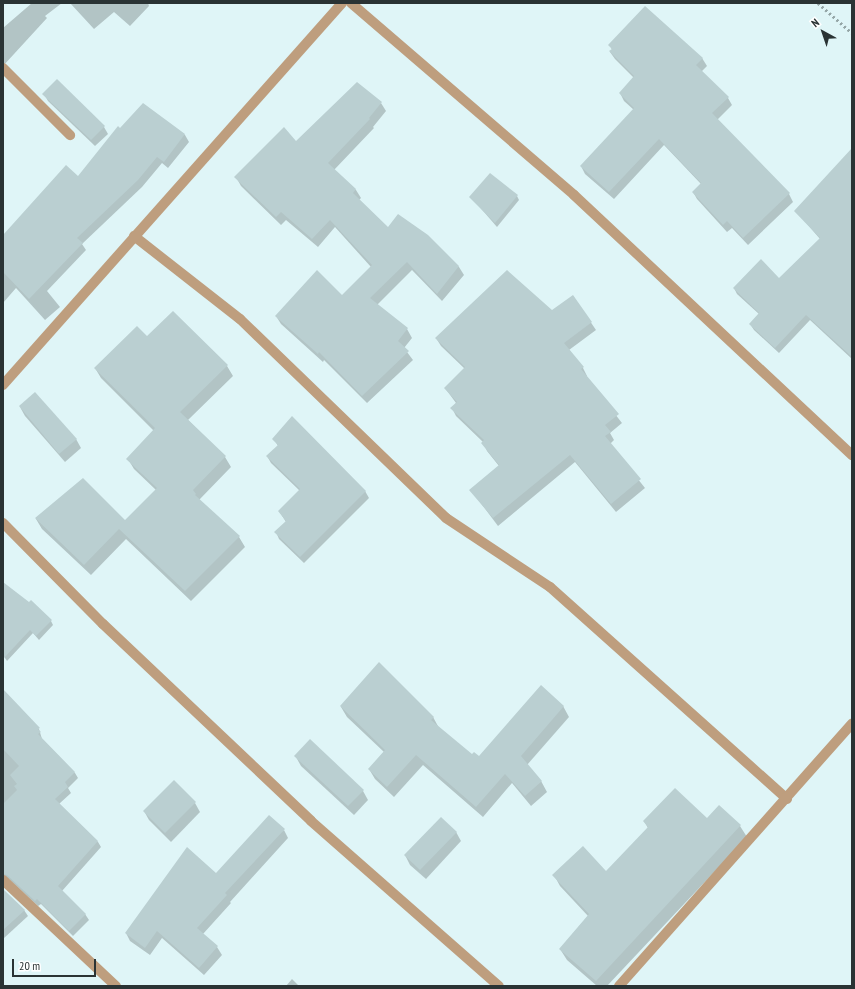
<!DOCTYPE html>
<html>
<head>
<meta charset="utf-8">
<style>
	body { margin:0 }
	#map { position:relative; width:855px; height:989px; overflow:hidden; background:#dff5f7; font-family:"PT Sans Narrow",sans-serif }
	div>[style] { position:absolute }
	[style*='--x'] { left:calc(var(--x)*1px); top:calc(var(--y)*1px); width:calc(var(--w)*1px); rotate:calc(var(--a)*1deg) }
	.shadow>* { inset:0; background:#0003 }
	.building>* { inset:0; background:#bacfd1 }
	.path>* { height:2.5px; margin-top:-1.25px; transform-origin:0; background:repeating-linear-gradient(90deg,#95a6a7 0 2px,transparent 0 5px) }
	.minor>* { height:10px; margin:-5px; padding:0 5px; transform-origin:5px; border-radius:5px; background:#be9e7e }
	span { translate:-50% -50%; white-space:nowrap; text-align:center; line-height:1.15; -webkit-text-stroke:3px #fff; paint-order:stroke }
	.frame { position:absolute; inset:0; border:4px solid #2a3334; pointer-events:none }
	.north { position:absolute; left:803px; top:12px; width:40px; height:40px; -webkit-text-stroke:3px #fff; paint-order:stroke; rotate:320deg; font-size:11px; font-weight:700; line-height:16px; text-align:center; color:#2a3334 }
	.north::after { content:''; display:block; margin:auto; width:14px; height:18px; background:#2a3334; clip-path:polygon(50% 0,100% 100%,50% 72%,0 100%) }
	.scale { position:absolute; left:12px; top:959px; width:84px; height:18px; box-sizing:border-box; border:2px solid #2a3334; border-top:0; padding-left:5px; font-size:12px; line-height:14px; white-space:nowrap; color:#2a3334; -webkit-text-stroke:3px #fff; paint-order:stroke }
</style>
</head>
<body>
<div id="map">
	<div class="shadow">
		<i style="clip-path:polygon(32px 3px,62px 3px,45px 16px,47px 18px,3px 66px,3px 28px)"></i>
		<i style="clip-path:polygon(70px 3px,148px 3px,149px 6px,130px 26px,114px 12px,94px 29px)"></i>
		<i style="clip-path:polygon(610px 45px,702px 58px,707px 66px,701px 72px,728px 98px,732px 105px,717px 120px,789px 194px,793px 202px,748px 245px,732px 228px,727px 232px,697px 199px,693px 192px,701px 184px,664px 145px,614px 199px,585px 174px,581px 166px,634px 110px,624px 101px,620px 93px,634px 78px,615px 59px,610px 52px,612px 50px)"></i>
		<i style="clip-path:polygon(44px 94px,104px 127px,108px 134px,95px 146px,48px 101px)"></i>
		<i style="clip-path:polygon(381px 103px,386px 111px,373px 127px,374px 128px,334px 170px,356px 190px,361px 198px,359px 200px,388px 228px,427px 236px,459px 267px,464px 275px,442px 301px,412px 270px,377px 305px,407px 329px,412px 338px,404px 348px,413px 360px,367px 403px,324px 360px,323px 362px,281px 324px,276px 316px,342px 296px,371px 267px,335px 227px,318px 247px,286px 220px,281px 225px,241px 186px,236px 177px,296px 142px)"></i>
		<i style="clip-path:polygon(143px 104px,185px 135px,189px 142px,168px 168px,162px 163px,142px 187px,82px 244px,86px 250px,47px 291px,60px 307px,45px 320px,16px 288px,3px 303px,3px 236px,78px 178px)"></i>
		<i style="clip-path:polygon(852px 195px,852px 359px,810px 320px,779px 353px,754px 330px,750px 324px,759px 314px,737px 294px,734px 288px,779px 279px,820px 239px,796px 211px)"></i>
		<i style="clip-path:polygon(517px 196px,519px 200px,497px 227px,471px 197px)"></i>
		<i style="clip-path:polygon(573px 296px,596px 330px,569px 350px,583px 368px,587px 376px,586px 377px,622px 423px,610px 433px,614px 440px,610px 444px,645px 488px,616px 512px,575px 462px,498px 526px,471px 490px,499px 466px,487px 451px,483px 442px,456px 416px,452px 408px,456px 403px,445px 388px,465px 369px,441px 346px,436px 338px,552px 311px)"></i>
		<i style="clip-path:polygon(147px 338px,227px 366px,233px 376px,188px 420px,225px 457px,231px 467px,199px 500px,239px 537px,245px 547px,191px 601px,126px 539px,91px 575px,42px 529px,36px 519px,125px 522px,156px 490px,134px 469px,128px 459px,154px 431px,101px 378px,95px 368px)"></i>
		<i style="clip-path:polygon(20px 407px,76px 439px,81px 448px,65px 462px,25px 416px)"></i>
		<i style="clip-path:polygon(274px 439px,365px 491px,369px 498px,304px 563px,279px 539px,276px 532px,286px 522px,279px 511px,300px 491px,271px 463px,267px 456px,278px 446px)"></i>
		<i style="clip-path:polygon(3px 583px,51px 621px,53px 625px,39px 640px,33px 633px,7px 661px,3px 655px)"></i>
		<i style="clip-path:polygon(3px 690px,39px 729px,42px 739px,75px 773px,78px 778px,68px 788px,71px 793px,59px 804px,98px 842px,101px 847px,62px 891px,85px 914px,89px 920px,73px 936px,41px 904px,38px 906px,9px 879px,3px 880px)"></i>
		<i style="clip-path:polygon(563px 706px,569px 717px,527px 765px,541px 781px,547px 792px,531px 806px,512px 783px,483px 817px,423px 765px,394px 797px,375px 779px,369px 769px,384px 752px,347px 717px,341px 707px,433px 717px,439px 728px,472px 756px,479px 758px)"></i>
		<i style="clip-path:polygon(296px 757px,363px 791px,368px 800px,354px 815px,301px 766px)"></i>
		<i style="clip-path:polygon(195px 803px,200px 812px,171px 842px,149px 820px,144px 811px)"></i>
		<i style="clip-path:polygon(719px 806px,740px 826px,747px 837px,607px 986px,597px 986px,567px 960px,560px 949px,588px 916px,560px 886px,554px 875px,606px 873px,648px 828px,644px 821px,707px 820px)"></i>
		<i style="clip-path:polygon(284px 830px,288px 838px,230px 902px,231px 903px,203px 934px,217px 947px,222px 955px,204px 975px,162px 938px,150px 955px,130px 941px,126px 933px)"></i>
		<i style="clip-path:polygon(456px 832px,461px 841px,426px 879px,410px 865px,405px 855px)"></i>
		<i style="clip-path:polygon(3px 890px,24px 910px,28px 916px,3px 939px)"></i>
		<i style="clip-path:polygon(292px 979px,299px 986px,286px 986px)"></i>
	</div>
	<div class="building">
		<i style="clip-path:polygon(645px 6px,703px 58px,696px 65px,729px 97px,712px 113px,790px 193px,743px 238px,727px 221px,723px 225px,692px 192px,701px 183px,659px 139px,609px 192px,580px 166px,634px 108px,619px 93px,634px 76px,609px 51px,612px 49px,608px 45px)"></i>
		<i style="clip-path:polygon(57px 79px,105px 126px,91px 140px,42px 94px)"></i>
		<i style="clip-path:polygon(357px 82px,382px 102px,369px 118px,370px 119px,328px 163px,356px 189px,353px 193px,388px 227px,398px 214px,428px 235px,459px 266px,437px 294px,407px 262px,370px 298px,408px 328px,398px 341px,409px 351px,362px 396px,319px 352px,318px 354px,275px 316px,317px 270px,342px 295px,372px 265px,330px 220px,312px 239px,281px 212px,276px 217px,234px 177px,284px 127px,296px 141px)"></i>
		<i style="clip-path:polygon(143px 103px,185px 134px,164px 162px,157px 157px,138px 180px,77px 238px,83px 243px,29px 299px,3px 272px,3px 235px,66px 165px,78px 176px,118px 126px,120px 128px)"></i>
		<i style="clip-path:polygon(852px 148px,852px 357px,806px 315px,775px 348px,749px 324px,759px 313px,733px 288px,761px 259px,779px 278px,820px 238px,794px 211px)"></i>
		<i style="clip-path:polygon(490px 173px,518px 195px,495px 223px,469px 197px)"></i>
		<i style="clip-path:polygon(507px 270px,552px 310px,573px 295px,592px 322px,564px 343px,584px 367px,581px 369px,619px 414px,605px 425px,611px 432px,605px 436px,641px 479px,611px 504px,570px 455px,493px 518px,469px 490px,499px 465px,481px 443px,484px 440px,450px 408px,457px 402px,444px 388px,465px 367px,435px 338px)"></i>
		<i style="clip-path:polygon(173px 311px,228px 365px,180px 412px,226px 456px,193px 490px,196px 494px,195px 495px,240px 536px,185px 591px,119px 529px,84px 565px,35px 518px,83px 478px,125px 520px,157px 488px,126px 459px,155px 428px,94px 368px,137px 326px,147px 336px)"></i>
		<i style="clip-path:polygon(35px 392px,77px 439px,59px 454px,19px 406px)"></i>
		<i style="clip-path:polygon(292px 416px,366px 491px,300px 557px,274px 532px,286px 521px,278px 511px,300px 489px,266px 456px,278px 445px,272px 439px)"></i>
		<i style="clip-path:polygon(3px 582px,29px 602px,31px 600px,52px 620px,36px 636px,30px 630px,3px 659px)"></i>
		<i style="clip-path:polygon(379px 662px,434px 717px,431px 720px,472px 754px,474px 752px,479px 756px,541px 685px,564px 706px,521px 756px,542px 781px,525px 796px,505px 774px,476px 807px,416px 755px,387px 787px,368px 769px,385px 750px,340px 706px)"></i>
		<i style="clip-path:polygon(3px 689px,40px 728px,38px 729px,41px 732px,38px 734px,75px 772px,65px 782px,68px 787px,55px 799px,98px 841px,58px 886px,86px 914px,69px 931px,37px 899px,35px 901px,7px 875px,3px 874px,3px 804px,17px 790px,14px 786px,17px 784px,10px 775px,19px 766px,3px 749px)"></i>
		<i style="clip-path:polygon(310px 739px,364px 790px,348px 806px,294px 756px)"></i>
		<i style="clip-path:polygon(174px 780px,196px 802px,165px 833px,143px 811px)"></i>
		<i style="clip-path:polygon(675px 788px,707px 818px,719px 805px,741px 825px,596px 981px,559px 949px,589px 914px,552px 875px,583px 846px,606px 871px,648px 827px,643px 821px)"></i>
		<i style="clip-path:polygon(269px 815px,285px 829px,225px 893px,227px 895px,197px 928px,218px 946px,199px 968px,157px 931px,145px 948px,125px 933px,187px 847px,216px 873px)"></i>
		<i style="clip-path:polygon(441px 817px,457px 832px,420px 870px,404px 855px)"></i>
		<i style="clip-path:polygon(3px 889px,25px 910px,3px 930px)"></i>
	</div>
	<div class="path">
		<i style="--x:818;--y:3;--w:45;--a:41.4"></i>
	</div>
	<div class="minor">
		<i style="--x:351;--y:3;--w:294;--a:40.7"></i>
		<i style="--x:574;--y:195;--w:381;--a:43.1"></i>
		<i style="--x:3;--y:68;--w:95;--a:45"></i>
		<i style="--x:134;--y:236;--w:135;--a:38.1"></i>
		<i style="--x:240;--y:319;--w:286;--a:44"></i>
		<i style="--x:446;--y:518;--w:125;--a:33.6"></i>
		<i style="--x:550;--y:587;--w:318;--a:41.8"></i>
		<i style="--x:3;--y:385;--w:511;--a:-48.41"></i>
		<i style="--x:3;--y:523;--w:142;--a:45.3"></i>
		<i style="--x:103;--y:624;--w:286;--a:43.4"></i>
		<i style="--x:311;--y:821;--w:250;--a:41.3"></i>
		<i style="--x:3;--y:880;--w:155;--a:43.2"></i>
		<i style="--x:619;--y:986;--w:351;--a:-48.4"></i>
	</div>
	<div class="frame"></div>
	<div class="north">N</div>
	<div class="scale">20 m</div>
</div>
</body>
</html>
